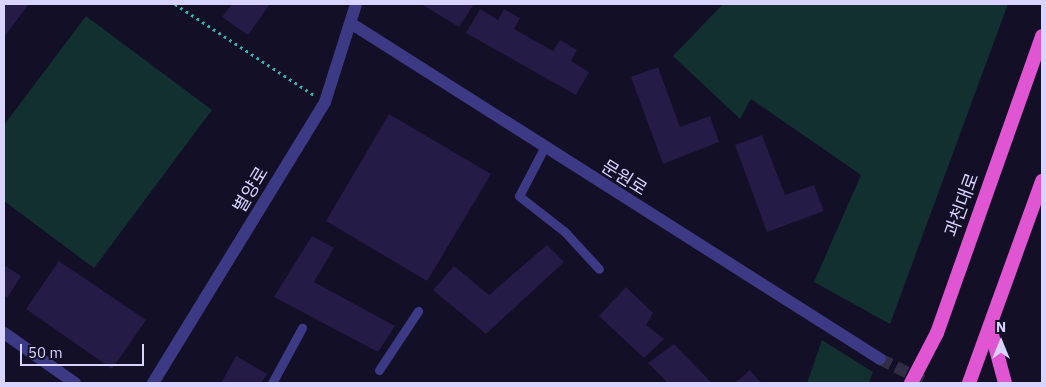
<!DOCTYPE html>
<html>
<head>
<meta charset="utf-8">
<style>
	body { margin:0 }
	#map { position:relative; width:1046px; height:387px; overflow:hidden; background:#130f26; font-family:"IBM Plex Sans","Noto Sans KR",sans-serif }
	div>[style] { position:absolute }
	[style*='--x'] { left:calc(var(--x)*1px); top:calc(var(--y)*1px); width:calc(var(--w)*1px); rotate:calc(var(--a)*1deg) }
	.green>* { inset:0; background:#12302f }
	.building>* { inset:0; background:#241b47 }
	.minor-tunnel>* { height:12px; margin-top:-6px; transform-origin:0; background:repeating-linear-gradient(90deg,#312d47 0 12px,transparent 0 18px) }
	.path>* { height:3px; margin-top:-1.5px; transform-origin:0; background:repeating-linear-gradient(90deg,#2fb8b0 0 2.5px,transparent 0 6.5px) }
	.service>* { height:9px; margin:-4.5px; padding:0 4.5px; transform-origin:4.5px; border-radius:4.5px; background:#3d3a85 }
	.minor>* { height:12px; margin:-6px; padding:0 6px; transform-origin:6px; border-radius:6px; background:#3d3a85 }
	.tertiary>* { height:12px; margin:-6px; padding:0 6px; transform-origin:6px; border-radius:6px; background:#3d3a85 }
	.trunk>* { height:14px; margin:-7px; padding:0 7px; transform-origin:7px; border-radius:7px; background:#e055d1 }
	span { translate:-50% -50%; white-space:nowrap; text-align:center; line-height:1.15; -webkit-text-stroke:5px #130f26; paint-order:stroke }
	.street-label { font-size:18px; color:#d9d4ff }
	.frame { position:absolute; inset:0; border:5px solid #d9d4ff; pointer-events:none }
	.north { position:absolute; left:976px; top:317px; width:50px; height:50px; -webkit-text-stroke:4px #130f26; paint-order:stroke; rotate:0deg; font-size:14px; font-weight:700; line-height:20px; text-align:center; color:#d9d4ff }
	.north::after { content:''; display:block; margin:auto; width:18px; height:22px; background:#d9d4ff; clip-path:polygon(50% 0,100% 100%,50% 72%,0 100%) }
	.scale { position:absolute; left:20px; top:344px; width:124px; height:22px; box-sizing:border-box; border:2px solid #d9d4ff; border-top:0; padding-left:6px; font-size:15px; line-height:18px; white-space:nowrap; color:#d9d4ff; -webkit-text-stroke:4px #130f26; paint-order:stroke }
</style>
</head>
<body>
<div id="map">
	<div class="green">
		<i style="clip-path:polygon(723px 4px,1008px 4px,890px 324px,814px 282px,861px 175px,751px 99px,740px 119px,673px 56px)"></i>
		<i style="clip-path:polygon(86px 16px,212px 110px,94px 268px,4px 201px,4px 125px)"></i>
		<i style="clip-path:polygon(822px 340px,873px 372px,869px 383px,807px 383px)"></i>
	</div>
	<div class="building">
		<i style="clip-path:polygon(4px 4px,29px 4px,4px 37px)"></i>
		<i style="clip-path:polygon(232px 4px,270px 4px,248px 35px,222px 17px)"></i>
		<i style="clip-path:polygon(421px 4px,474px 4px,459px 27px)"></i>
		<i style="clip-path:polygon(480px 9px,498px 20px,504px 9px,520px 18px,514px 29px,553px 51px,560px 40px,577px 50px,571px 61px,589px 72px,576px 95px,466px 33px)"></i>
		<i style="clip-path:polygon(658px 67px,680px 127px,710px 116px,719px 142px,663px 164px,631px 77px)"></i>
		<i style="clip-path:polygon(389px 114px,491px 174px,427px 281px,326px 221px)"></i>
		<i style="clip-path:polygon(762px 135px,785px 195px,814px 185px,824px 211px,767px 232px,735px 145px)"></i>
		<i style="clip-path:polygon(312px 236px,334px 248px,314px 282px,395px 326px,378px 352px,274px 297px)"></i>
		<i style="clip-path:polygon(547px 245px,564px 262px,486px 334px,433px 290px,454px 266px,489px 295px)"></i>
		<i style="clip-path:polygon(59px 261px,146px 320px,112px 369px,26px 309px)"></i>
		<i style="clip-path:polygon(4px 265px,21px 276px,7px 298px,4px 296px)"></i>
		<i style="clip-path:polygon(626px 287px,653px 313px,646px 325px,664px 339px,644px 358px,599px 316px)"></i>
		<i style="clip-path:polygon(674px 344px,712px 383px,668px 383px,648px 363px)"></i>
		<i style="clip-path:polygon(236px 356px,267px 374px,261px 383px,221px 383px)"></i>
		<i style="clip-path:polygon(750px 370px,761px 383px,735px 383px)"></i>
	</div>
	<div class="minor-tunnel">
		<i style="--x:880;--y:359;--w:54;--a:26.6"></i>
	</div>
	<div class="path">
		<i style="--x:175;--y:4;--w:166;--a:33.2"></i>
	</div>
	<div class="service">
		<i style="--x:544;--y:148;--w:54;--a:117.5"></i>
		<i style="--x:519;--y:196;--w:58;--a:38"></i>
		<i style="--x:565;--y:232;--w:50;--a:47.4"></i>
		<i style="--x:379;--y:370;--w:71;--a:-56.5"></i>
		<i style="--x:272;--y:383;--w:63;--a:-61.4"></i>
	</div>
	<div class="minor">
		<i style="--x:352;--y:24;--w:625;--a:32.39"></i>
		<i style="--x:4;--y:333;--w:87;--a:35.2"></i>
	</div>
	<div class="tertiary">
		<i style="--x:153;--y:383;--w:329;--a:-58.5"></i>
		<i style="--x:325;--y:102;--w:103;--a:-72.4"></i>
	</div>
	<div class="trunk">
		<i style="--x:990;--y:327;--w:58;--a:75"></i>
		<i style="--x:911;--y:383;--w:56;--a:-62.5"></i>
		<i style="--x:937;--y:333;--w:315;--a:-70.5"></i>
		<i style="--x:969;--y:383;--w:215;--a:-70.1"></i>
	</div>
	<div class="street-label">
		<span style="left:624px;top:178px;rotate:32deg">문원로</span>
		<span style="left:251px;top:190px;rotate:-59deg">별양로</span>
		<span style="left:962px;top:205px;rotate:-70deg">과천대로</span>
	</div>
	<div class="frame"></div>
	<div class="north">N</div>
	<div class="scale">50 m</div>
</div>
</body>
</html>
